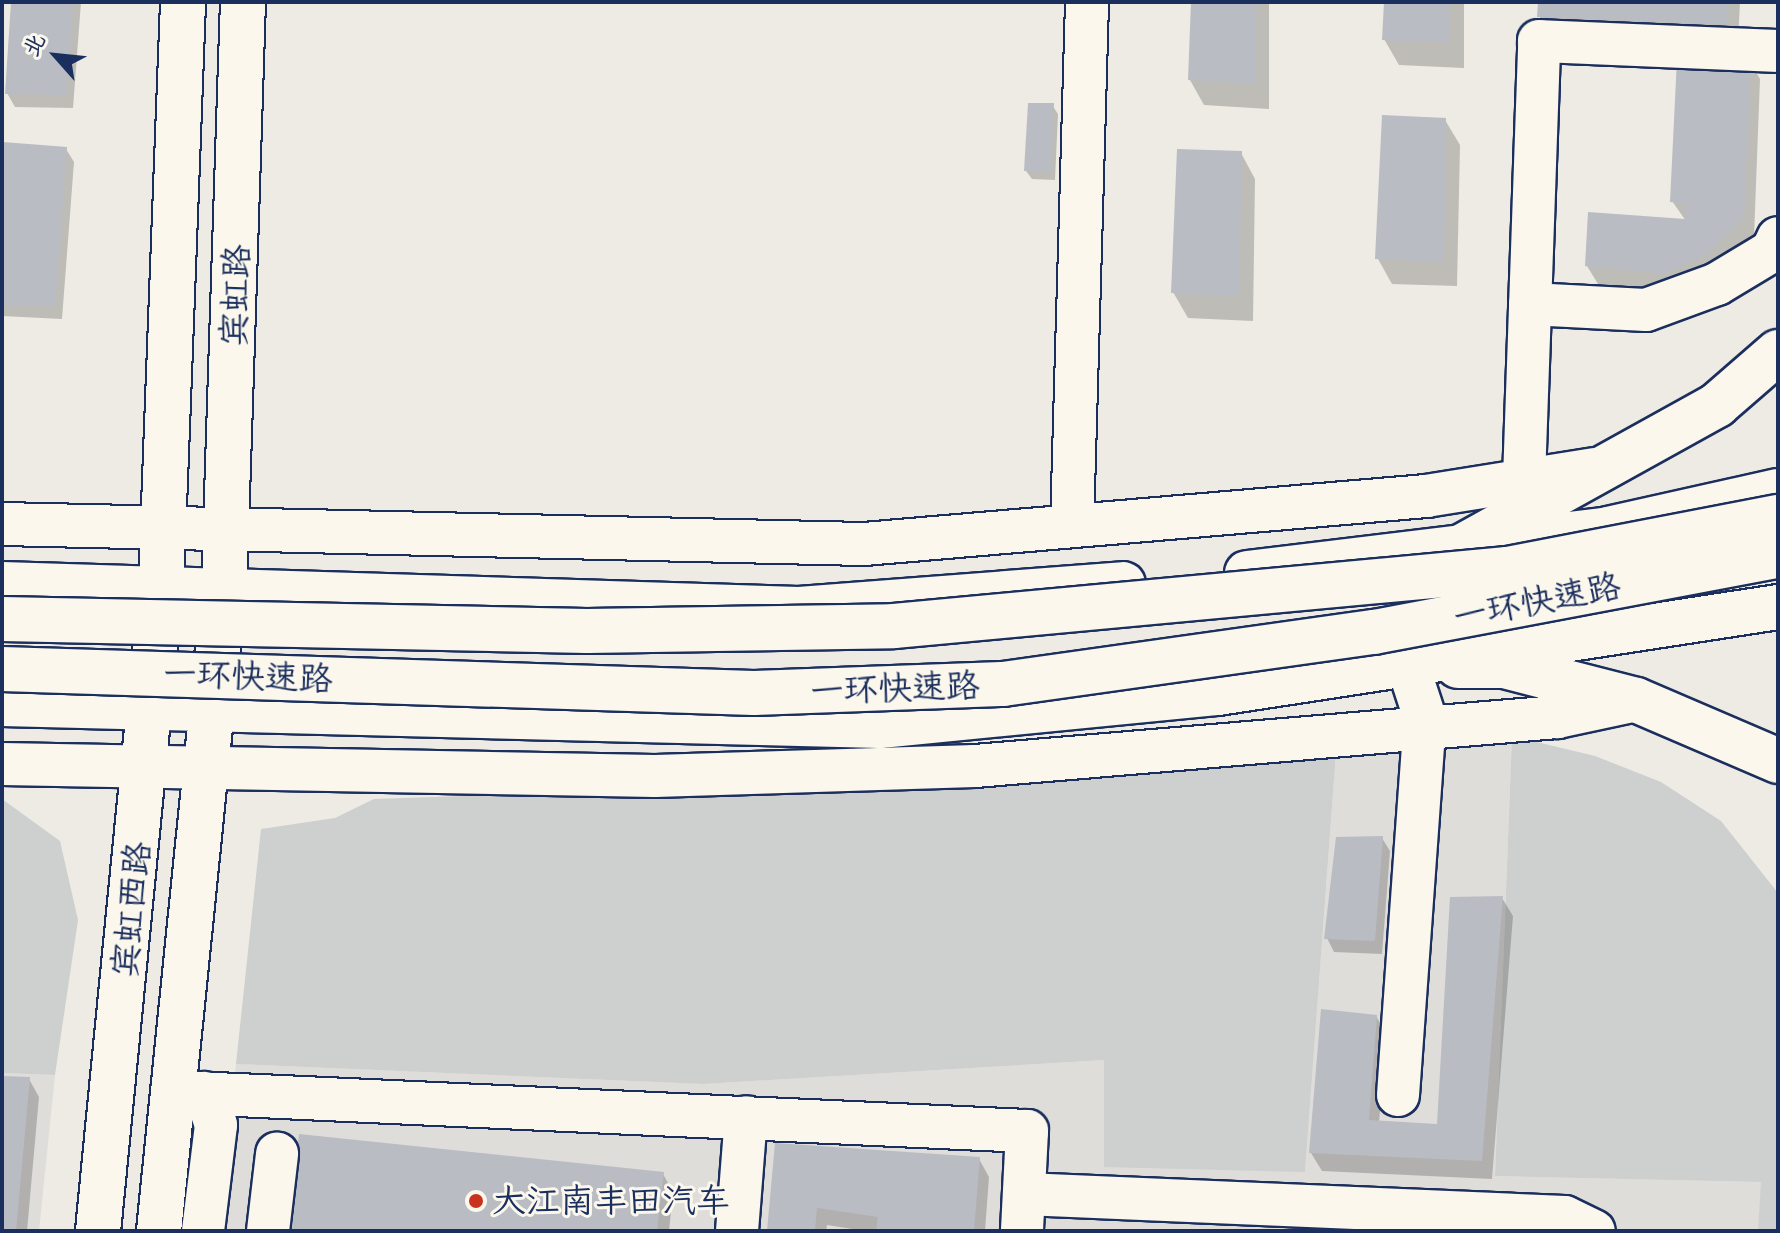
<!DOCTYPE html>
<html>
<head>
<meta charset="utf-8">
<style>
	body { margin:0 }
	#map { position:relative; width:1780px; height:1233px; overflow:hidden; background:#eeebe4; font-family:Caveat,"LXGW WenKai TC",sans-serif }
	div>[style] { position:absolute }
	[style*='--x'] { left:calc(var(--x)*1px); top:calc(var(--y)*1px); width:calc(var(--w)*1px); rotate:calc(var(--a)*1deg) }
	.built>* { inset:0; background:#deddda }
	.green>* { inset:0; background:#cecfcf }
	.shadow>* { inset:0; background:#0003 }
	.building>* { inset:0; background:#b9bcc3 }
	.roads { filter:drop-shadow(2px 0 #1b2f5e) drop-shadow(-2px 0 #1b2f5e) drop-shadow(0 2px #1b2f5e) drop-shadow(0 -2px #1b2f5e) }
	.minor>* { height:42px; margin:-21px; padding:0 21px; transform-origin:21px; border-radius:21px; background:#fbf7ec }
	.major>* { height:44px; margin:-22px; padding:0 22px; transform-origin:22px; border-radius:22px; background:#fbf7ec }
	.highway>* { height:44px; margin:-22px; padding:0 22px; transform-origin:22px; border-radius:22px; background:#fbf7ec }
	.bridges { filter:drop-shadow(2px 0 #1b2f5e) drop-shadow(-2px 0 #1b2f5e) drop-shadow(0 2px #1b2f5e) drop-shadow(0 -2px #1b2f5e) }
	.highway-bridge>* { height:44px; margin:-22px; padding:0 22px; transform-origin:22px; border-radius:22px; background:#fbf7ec }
	.dots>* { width:22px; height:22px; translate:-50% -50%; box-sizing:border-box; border:4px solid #fbf7ec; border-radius:50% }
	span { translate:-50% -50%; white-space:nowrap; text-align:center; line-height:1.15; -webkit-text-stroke:6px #fbf7ec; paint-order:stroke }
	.street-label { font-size:34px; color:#1b2f5e }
	.poi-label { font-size:34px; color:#1b2f5e }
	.left { translate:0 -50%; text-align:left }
	.frame { position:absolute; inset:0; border:4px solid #1b2f5e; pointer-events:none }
	.north { position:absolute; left:16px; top:16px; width:80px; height:80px; -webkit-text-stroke:6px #fbf7ec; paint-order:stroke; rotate:297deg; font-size:22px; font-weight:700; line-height:32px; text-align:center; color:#1b2f5e }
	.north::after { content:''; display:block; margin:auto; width:28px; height:36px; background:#1b2f5e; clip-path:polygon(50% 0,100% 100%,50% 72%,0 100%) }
</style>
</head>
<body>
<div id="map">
	<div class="built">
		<i style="clip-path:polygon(1512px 736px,1495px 1176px,1762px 1182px,1758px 1231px,219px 1231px,236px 1064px,703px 1084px,1105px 1060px,1305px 1172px,1337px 739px)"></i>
		<i style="clip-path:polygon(2px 1073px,55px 1075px,39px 1231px,2px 1231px)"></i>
	</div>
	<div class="green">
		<i style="clip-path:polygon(1512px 736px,1595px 756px,1661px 782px,1721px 821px,1778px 893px,1778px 1231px,1758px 1231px,1761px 1182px,1495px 1176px)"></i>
		<i style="clip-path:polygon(1337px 739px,1305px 1172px,1104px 1167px,1104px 1060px,703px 1084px,236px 1064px,261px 829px,335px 818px,374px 799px,999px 778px)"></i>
		<i style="clip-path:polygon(2px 799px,60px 841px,78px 920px,55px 1075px,2px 1073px)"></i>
	</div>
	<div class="shadow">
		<i style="clip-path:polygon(13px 2px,81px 2px,73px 108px,15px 107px,7px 93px)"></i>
		<i style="clip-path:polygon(1193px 2px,1269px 2px,1269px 109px,1204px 105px,1190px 80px)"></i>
		<i style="clip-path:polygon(1386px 2px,1464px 2px,1464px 68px,1399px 65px,1384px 39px)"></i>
		<i style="clip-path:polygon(1540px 2px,1740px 2px,1738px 42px,1550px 34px,1539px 16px)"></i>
		<i style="clip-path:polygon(1750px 61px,1760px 79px,1754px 237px,1717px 272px,1677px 292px,1598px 284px,1587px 266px,1686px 221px,1672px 201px)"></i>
		<i style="clip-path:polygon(1052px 105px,1058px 114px,1055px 180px,1032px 179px,1026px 171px)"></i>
		<i style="clip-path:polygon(1445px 120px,1460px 145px,1457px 286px,1392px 284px,1378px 259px)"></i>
		<i style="clip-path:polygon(5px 144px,66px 149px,74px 162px,62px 319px,2px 316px)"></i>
		<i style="clip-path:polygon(1241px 153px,1255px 179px,1253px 321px,1188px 318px,1173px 292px)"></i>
		<i style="clip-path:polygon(1382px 838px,1390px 851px,1382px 954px,1334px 952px,1327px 938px)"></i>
		<i style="clip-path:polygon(1502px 898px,1513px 916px,1492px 1179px,1322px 1171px,1311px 1153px,1376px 1016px,1387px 1035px,1379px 1122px,1438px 1126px)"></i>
		<i style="clip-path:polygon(2px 1078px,29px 1079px,39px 1097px,27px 1231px,2px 1231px)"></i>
		<i style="clip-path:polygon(777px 1145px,979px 1159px,989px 1177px,985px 1231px,865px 1231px,827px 1225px,826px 1231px,769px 1231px)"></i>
		<i style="clip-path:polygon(663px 1174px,673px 1192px,669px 1231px,290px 1231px)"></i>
	</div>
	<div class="building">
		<i style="clip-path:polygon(11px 2px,73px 2px,67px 95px,5px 94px)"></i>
		<i style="clip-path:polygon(1191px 2px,1256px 2px,1256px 84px,1188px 80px)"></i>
		<i style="clip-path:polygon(1384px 2px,1450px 2px,1450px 43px,1382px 40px)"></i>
		<i style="clip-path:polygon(1538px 2px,1729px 2px,1728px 25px,1537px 17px)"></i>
		<i style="clip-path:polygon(1677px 59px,1751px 59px,1744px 218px,1707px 254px,1666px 274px,1585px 266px,1588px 212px,1685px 219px,1685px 203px,1670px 202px)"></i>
		<i style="clip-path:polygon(1028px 103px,1054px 103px,1051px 171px,1024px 171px)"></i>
		<i style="clip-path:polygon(1382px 115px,1446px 118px,1444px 262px,1375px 259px)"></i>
		<i style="clip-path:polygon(3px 142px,67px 147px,55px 306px,2px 305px)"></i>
		<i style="clip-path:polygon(1177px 149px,1242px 151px,1239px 296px,1171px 293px)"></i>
		<i style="clip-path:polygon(1383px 836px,1375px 941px,1324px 939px,1336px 837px)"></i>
		<i style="clip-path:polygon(1503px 896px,1482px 1161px,1309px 1153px,1321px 1009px,1377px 1015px,1369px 1120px,1437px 1124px,1450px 897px)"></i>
		<i style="clip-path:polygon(2px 1076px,30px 1077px,16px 1231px,2px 1231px)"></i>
		<i style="clip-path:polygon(299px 1134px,664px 1172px,657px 1231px,288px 1231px)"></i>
		<i style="clip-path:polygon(775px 1143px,980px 1157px,974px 1231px,876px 1231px,878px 1217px,817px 1208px,815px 1231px,767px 1231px)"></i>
	</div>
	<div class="roads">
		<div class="minor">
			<i style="--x:1530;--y:304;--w:116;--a:3"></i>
			<i style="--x:1646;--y:310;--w:76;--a:-20.1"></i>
			<i style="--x:1717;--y:284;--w:64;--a:-31"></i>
			<i style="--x:1772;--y:251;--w:14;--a:-65"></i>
			<i style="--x:1523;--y:508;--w:467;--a:-88"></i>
			<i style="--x:1539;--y:41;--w:239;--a:2.4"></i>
			<i style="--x:2;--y:524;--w:862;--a:1.33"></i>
			<i style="--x:864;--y:544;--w:564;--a:-4.88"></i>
			<i style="--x:1426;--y:496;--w:171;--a:-9.1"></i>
			<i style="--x:1072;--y:526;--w:524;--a:-88.36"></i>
			<i style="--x:2;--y:764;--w:653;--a:1.05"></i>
			<i style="--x:655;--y:776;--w:320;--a:-1.8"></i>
			<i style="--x:975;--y:766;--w:584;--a:-4.81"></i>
			<i style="--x:1557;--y:717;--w:81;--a:-12.1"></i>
			<i style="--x:172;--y:1092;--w:856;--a:2.61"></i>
			<i style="--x:1027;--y:1131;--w:100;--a:92.9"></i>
			<i style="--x:1398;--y:1095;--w:378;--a:-85.9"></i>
			<i style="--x:1425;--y:718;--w:55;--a:-108.1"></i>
			<i style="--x:1024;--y:1194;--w:541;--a:2.43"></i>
			<i style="--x:1565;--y:1217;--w:32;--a:26"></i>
			<i style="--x:203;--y:1231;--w:107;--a:-83"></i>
			<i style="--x:216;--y:1125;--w:34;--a:-109"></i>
			<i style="--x:268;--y:1231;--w:78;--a:-83.3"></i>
			<i style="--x:737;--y:1231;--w:114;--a:-85.5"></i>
		</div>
		<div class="major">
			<i style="--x:1461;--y:547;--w:293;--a:-29"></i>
			<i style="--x:1717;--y:405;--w:81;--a:-41"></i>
			<i style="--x:1458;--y:666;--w:46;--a:0"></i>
			<i style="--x:1504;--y:666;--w:136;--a:14.4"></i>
			<i style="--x:1636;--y:700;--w:155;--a:23.2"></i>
			<i style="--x:98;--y:1231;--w:648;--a:-84.42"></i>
			<i style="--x:161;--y:586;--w:584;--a:-87.84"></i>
			<i style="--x:159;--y:1231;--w:645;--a:-84.22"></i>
			<i style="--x:224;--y:589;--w:587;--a:-88.15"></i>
		</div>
		<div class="highway">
			<i style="--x:1247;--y:573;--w:364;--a:-6.9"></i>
			<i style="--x:1608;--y:529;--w:174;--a:-12.6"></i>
			<i style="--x:2;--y:584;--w:797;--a:1.8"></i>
			<i style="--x:799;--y:609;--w:325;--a:-4.4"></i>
			<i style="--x:2;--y:704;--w:878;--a:1.44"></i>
			<i style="--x:880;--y:726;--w:340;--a:-5.6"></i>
			<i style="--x:1218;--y:693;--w:567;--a:-8.73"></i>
		</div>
	</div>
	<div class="bridges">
		<div class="highway-bridge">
			<i style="--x:2;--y:619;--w:585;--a:1.18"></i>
			<i style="--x:587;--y:631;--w:307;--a:-0.9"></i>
			<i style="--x:894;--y:626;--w:616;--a:-5.31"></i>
			<i style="--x:1507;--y:569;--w:276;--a:-10.9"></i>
			<i style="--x:2;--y:669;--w:752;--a:1.83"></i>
			<i style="--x:754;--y:693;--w:249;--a:-2.1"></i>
			<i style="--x:1003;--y:684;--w:375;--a:-8"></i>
			<i style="--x:1374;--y:632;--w:411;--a:-10.7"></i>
		</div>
	</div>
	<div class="dots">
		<i style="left:476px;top:1201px;background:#c8321e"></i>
	</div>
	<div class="street-label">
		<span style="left:235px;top:295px;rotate:-88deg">宾虹路</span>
		<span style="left:1537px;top:601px;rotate:-11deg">一环快速路</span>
		<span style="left:248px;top:676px;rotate:2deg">一环快速路</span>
		<span style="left:895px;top:688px;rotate:-2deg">一环快速路</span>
		<span style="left:131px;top:909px;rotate:-84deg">宾虹西路</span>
	</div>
	<div class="poi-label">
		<span class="left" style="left:492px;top:1201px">大江南丰田汽车</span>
	</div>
	<div class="frame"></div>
	<div class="north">北</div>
</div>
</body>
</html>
